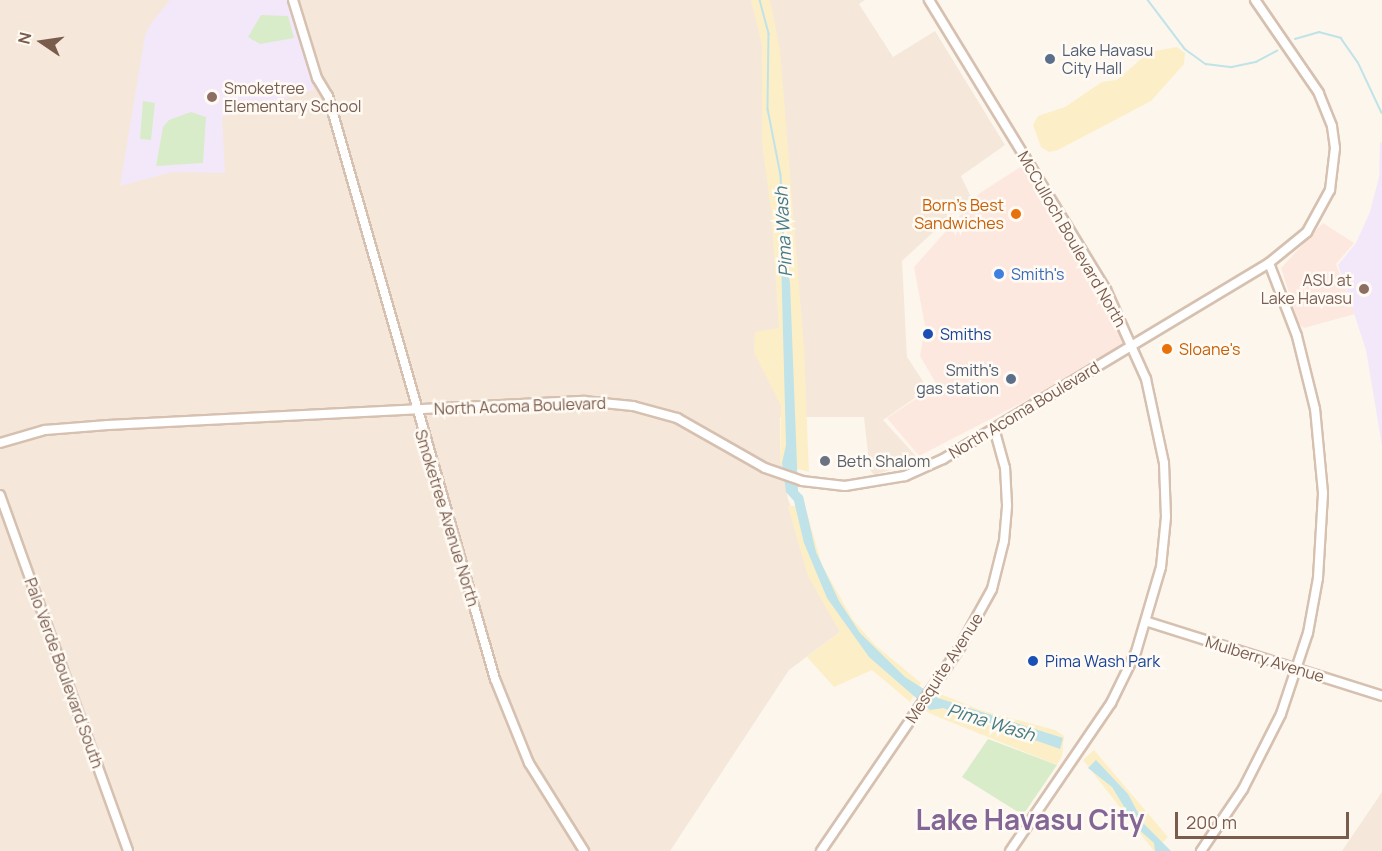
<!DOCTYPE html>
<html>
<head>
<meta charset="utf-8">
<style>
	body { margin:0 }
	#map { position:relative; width:1382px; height:851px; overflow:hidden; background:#fdf6ec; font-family:Manrope,sans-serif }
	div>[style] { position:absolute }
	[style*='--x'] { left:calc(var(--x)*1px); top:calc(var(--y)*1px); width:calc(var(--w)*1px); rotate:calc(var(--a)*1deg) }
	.residential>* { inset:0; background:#f5e8da }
	.commercial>* { inset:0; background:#fde8e0 }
	.education>* { inset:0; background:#f3e8fa }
	.green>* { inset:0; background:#d8ecc9 }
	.sand>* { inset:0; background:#fcefc7 }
	.water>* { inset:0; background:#bfe3e8 }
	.stream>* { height:1.5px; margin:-0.75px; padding:0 0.75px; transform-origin:0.75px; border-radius:0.75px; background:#bfe3e8 }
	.roads { filter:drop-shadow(2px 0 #d6c0b0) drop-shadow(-2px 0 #d6c0b0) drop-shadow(0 2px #d6c0b0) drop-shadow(0 -2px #d6c0b0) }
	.secondary>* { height:8px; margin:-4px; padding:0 4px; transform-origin:4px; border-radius:4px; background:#fff }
	.dots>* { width:16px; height:16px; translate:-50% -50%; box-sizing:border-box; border:3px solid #fffaf3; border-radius:50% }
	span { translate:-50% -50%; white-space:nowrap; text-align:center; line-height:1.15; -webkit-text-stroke:5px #fffaf3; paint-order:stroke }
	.service-label { font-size:16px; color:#4e5e75 }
	.left { translate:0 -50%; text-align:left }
	.right { translate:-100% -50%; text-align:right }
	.education-label { font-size:16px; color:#785e54 }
	.food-label { font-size:16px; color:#c56008 }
	.street-label { font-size:16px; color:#7a5c4d }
	.shop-label { font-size:16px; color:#366cbe }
	.transit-label { font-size:16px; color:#164399 }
	.worship-label { font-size:16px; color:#5b616d }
	.water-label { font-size:18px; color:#437c86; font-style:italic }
	.town-label { font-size:28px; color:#846695; font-weight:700 }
	.north { position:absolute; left:12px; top:12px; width:60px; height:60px; -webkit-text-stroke:4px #fffaf3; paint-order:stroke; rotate:283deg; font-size:16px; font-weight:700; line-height:24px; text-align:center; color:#7a5c4d }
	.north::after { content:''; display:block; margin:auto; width:21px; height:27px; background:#7a5c4d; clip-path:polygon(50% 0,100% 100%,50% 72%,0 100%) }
	.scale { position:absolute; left:1175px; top:812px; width:174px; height:27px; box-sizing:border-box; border:3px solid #7a5c4d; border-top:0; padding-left:8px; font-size:18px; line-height:21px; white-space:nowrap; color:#7a5c4d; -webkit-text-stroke:4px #fffaf3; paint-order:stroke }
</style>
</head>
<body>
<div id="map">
	<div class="residential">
		<i style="clip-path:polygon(0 0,865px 0,859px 4px,893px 57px,935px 31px,1005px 145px,961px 176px,971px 197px,902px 261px,907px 357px,928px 389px,883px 420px,916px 456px,915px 462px,874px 475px,870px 470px,864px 417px,780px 417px,780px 452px,788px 499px,840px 632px,789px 670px,670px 851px,0 851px)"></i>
		<i style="clip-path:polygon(1382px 792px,1382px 851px,1342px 851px)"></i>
	</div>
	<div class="commercial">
		<i style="clip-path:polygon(1022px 166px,1126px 343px,1056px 385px,919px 456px,887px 418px,937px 385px,920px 356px,925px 326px,914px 267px,980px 193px)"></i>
		<i style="clip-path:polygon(1323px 223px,1354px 243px,1336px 264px,1355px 314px,1304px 328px,1299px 324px,1281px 268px)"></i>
	</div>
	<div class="education">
		<i style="clip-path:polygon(170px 0,288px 0,314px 90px,222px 117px,225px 173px,172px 172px,120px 186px,145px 36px,150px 25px)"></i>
		<i style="clip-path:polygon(1380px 142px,1382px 143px,1382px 446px,1366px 350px,1338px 265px,1356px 243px,1370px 212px,1379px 177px)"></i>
	</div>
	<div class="green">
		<i style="clip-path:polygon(261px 15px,288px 16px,294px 38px,260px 44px,248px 37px)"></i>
		<i style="clip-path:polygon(143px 101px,155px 103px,151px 140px,140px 139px)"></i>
		<i style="clip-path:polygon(191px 112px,206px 117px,203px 163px,156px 166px,163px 127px,169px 120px)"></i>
		<i style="clip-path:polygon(988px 739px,1057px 765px,1023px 815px,962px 777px)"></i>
	</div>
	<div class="sand">
		<i style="clip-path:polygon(751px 0,770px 0,780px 50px,804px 349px,809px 472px,780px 464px,781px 406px,754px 352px,755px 332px,779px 328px,771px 209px,762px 143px,762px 45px)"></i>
		<i style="clip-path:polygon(1177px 47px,1185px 53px,1184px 64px,1151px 101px,1058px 150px,1049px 152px,1041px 147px,1033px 125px,1038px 116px,1065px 107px,1102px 82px,1117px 80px,1149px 52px)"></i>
		<i style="clip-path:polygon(788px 506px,805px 506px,822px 565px,853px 620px,875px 645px,921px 683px,910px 702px,872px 670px,834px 687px,807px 657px,840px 632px,808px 576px)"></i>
		<i style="clip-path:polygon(938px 693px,980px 710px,1055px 730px,1064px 736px,1062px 756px,1057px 765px,931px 714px,926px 711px)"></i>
		<i style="clip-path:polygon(1094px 750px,1168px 837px,1154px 851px,1083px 760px)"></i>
	</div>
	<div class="water">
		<i style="clip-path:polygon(784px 249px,790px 283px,798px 491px,803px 496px,816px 552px,839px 601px,860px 633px,905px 677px,938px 698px,1063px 738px,1060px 749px,943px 708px,930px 710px,869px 657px,827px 598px,804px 543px,794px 501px,786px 492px,782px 463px,786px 445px,781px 258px)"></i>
		<i style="clip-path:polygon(1096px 760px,1128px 794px,1144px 824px,1171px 851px,1155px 851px,1154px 843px,1137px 828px,1112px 787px,1088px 768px)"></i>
	</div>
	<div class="stream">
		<i style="--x:760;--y:0;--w:35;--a:75"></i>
		<i style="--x:769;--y:34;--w:75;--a:90.8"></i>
		<i style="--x:768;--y:109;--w:67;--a:78.9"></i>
		<i style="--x:781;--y:175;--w:76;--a:87.7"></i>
		<i style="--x:1148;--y:0;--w:61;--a:52.9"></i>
		<i style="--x:1185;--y:49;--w:26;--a:36"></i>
		<i style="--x:1206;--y:64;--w:26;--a:7"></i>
		<i style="--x:1232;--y:67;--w:25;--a:-12"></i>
		<i style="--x:1256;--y:62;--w:24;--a:-28"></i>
		<i style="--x:1295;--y:39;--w:25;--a:-16"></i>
		<i style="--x:1319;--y:32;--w:23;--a:15"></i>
		<i style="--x:1341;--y:38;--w:29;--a:55"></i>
		<i style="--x:1358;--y:62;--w:56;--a:64.8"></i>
	</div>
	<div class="roads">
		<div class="secondary">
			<i style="--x:293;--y:0;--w:82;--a:72.9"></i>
			<i style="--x:317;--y:78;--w:21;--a:59"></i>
			<i style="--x:328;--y:96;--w:606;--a:74.02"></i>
			<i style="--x:495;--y:679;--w:91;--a:68"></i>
			<i style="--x:529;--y:763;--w:104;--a:58"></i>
			<i style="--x:929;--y:0;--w:340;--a:58.6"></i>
			<i style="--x:1106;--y:290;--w:98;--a:65.8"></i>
			<i style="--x:1146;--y:379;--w:86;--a:77.9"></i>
			<i style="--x:1164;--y:463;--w:54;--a:87.9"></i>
			<i style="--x:1166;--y:517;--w:50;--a:95.7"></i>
			<i style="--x:1161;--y:567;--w:89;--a:106.4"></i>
			<i style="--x:1136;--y:652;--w:57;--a:116.1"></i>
			<i style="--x:1111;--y:703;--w:179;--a:124.3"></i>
			<i style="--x:0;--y:443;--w:47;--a:-16.1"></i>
			<i style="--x:45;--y:430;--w:63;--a:-4.5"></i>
			<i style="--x:108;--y:425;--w:477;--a:-2.9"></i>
			<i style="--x:584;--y:401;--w:49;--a:5.8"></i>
			<i style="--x:633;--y:406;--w:46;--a:15.3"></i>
			<i style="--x:677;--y:418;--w:101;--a:29.6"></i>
			<i style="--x:765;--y:468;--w:39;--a:19"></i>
			<i style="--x:802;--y:481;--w:43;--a:6.6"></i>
			<i style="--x:845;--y:486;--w:61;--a:-9.5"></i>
			<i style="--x:905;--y:476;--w:42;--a:-24.1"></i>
			<i style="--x:943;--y:459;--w:380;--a:-31"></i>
			<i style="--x:1269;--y:263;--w:49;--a:-39.2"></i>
			<i style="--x:1307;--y:232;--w:48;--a:-61.3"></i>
			<i style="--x:1330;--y:190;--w:42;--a:-83.2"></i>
			<i style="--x:1335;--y:148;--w:22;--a:-98"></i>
			<i style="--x:1332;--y:126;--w:35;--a:-112"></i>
			<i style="--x:1319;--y:93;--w:113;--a:-124.5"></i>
			<i style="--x:0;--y:495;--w:378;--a:70.2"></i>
			<i style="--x:1148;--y:622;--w:245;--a:17.5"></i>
			<i style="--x:821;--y:851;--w:247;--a:-55.7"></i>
			<i style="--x:960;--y:647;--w:66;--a:-61.1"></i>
			<i style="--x:992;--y:589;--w:49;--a:-76"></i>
			<i style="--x:1004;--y:541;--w:36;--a:-85"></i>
			<i style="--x:1007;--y:505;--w:37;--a:-93"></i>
			<i style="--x:1005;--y:468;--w:41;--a:-105.4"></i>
			<i style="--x:1201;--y:851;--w:75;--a:-55.9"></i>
			<i style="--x:1243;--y:789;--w:84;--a:-63.1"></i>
			<i style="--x:1281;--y:714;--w:85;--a:-71.6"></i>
			<i style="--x:1308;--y:633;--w:56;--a:-79.7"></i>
			<i style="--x:1318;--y:578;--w:85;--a:-86.6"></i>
			<i style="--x:1323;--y:493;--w:84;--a:-95.4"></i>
			<i style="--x:1315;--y:409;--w:75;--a:-103.9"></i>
			<i style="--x:1297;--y:336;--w:78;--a:-111"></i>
		</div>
	</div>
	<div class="dots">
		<i style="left:1050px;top:59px;background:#5c6f8a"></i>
		<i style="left:212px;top:97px;background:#8d6e63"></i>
		<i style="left:1016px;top:214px;background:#e8710a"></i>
		<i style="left:999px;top:274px;background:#3f7fe0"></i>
		<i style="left:1364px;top:289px;background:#8d6e63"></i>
		<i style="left:928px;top:334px;background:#1a4fb4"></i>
		<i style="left:1167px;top:349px;background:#e8710a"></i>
		<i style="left:1011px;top:379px;background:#5c6f8a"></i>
		<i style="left:825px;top:461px;background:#6b7280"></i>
		<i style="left:1033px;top:661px;background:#1a4fb4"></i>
	</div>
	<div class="service-label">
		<span class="left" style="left:1062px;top:59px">Lake Havasu<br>City Hall</span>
		<span class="right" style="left:999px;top:379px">Smith's<br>gas station</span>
	</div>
	<div class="education-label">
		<span class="left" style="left:224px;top:97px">Smoketree<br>Elementary School</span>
		<span class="right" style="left:1352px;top:289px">ASU at<br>Lake Havasu</span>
	</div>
	<div class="food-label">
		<span class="right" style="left:1004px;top:214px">Born's Best<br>Sandwiches</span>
		<span class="left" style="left:1179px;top:349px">Sloane's</span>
	</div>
	<div class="street-label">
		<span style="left:1072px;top:239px;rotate:60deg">McCulloch Boulevard North</span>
		<span style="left:520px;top:406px;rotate:-2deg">North Acoma Boulevard</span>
		<span style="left:1024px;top:410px;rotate:-31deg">North Acoma Boulevard</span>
		<span style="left:447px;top:518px;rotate:73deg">Smoketree Avenue North</span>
		<span style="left:1265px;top:659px;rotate:17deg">Mulberry Avenue</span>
		<span style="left:944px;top:668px;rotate:-57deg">Mesquite Avenue</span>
		<span style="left:64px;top:673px;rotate:70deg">Palo Verde Boulevard South</span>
	</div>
	<div class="shop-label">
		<span class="left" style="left:1011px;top:274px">Smith's</span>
	</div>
	<div class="transit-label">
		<span class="left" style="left:940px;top:334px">Smiths</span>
		<span class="left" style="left:1045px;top:661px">Pima Wash Park</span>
	</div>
	<div class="worship-label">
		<span class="left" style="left:837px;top:461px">Beth Shalom</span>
	</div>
	<div class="water-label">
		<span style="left:783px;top:232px;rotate:-93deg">Pima Wash</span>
		<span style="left:991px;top:722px;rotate:17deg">Pima Wash</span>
	</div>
	<div class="town-label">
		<span style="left:1030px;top:819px">Lake Havasu City</span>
	</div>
	<div class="north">N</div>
	<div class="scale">200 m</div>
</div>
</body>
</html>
